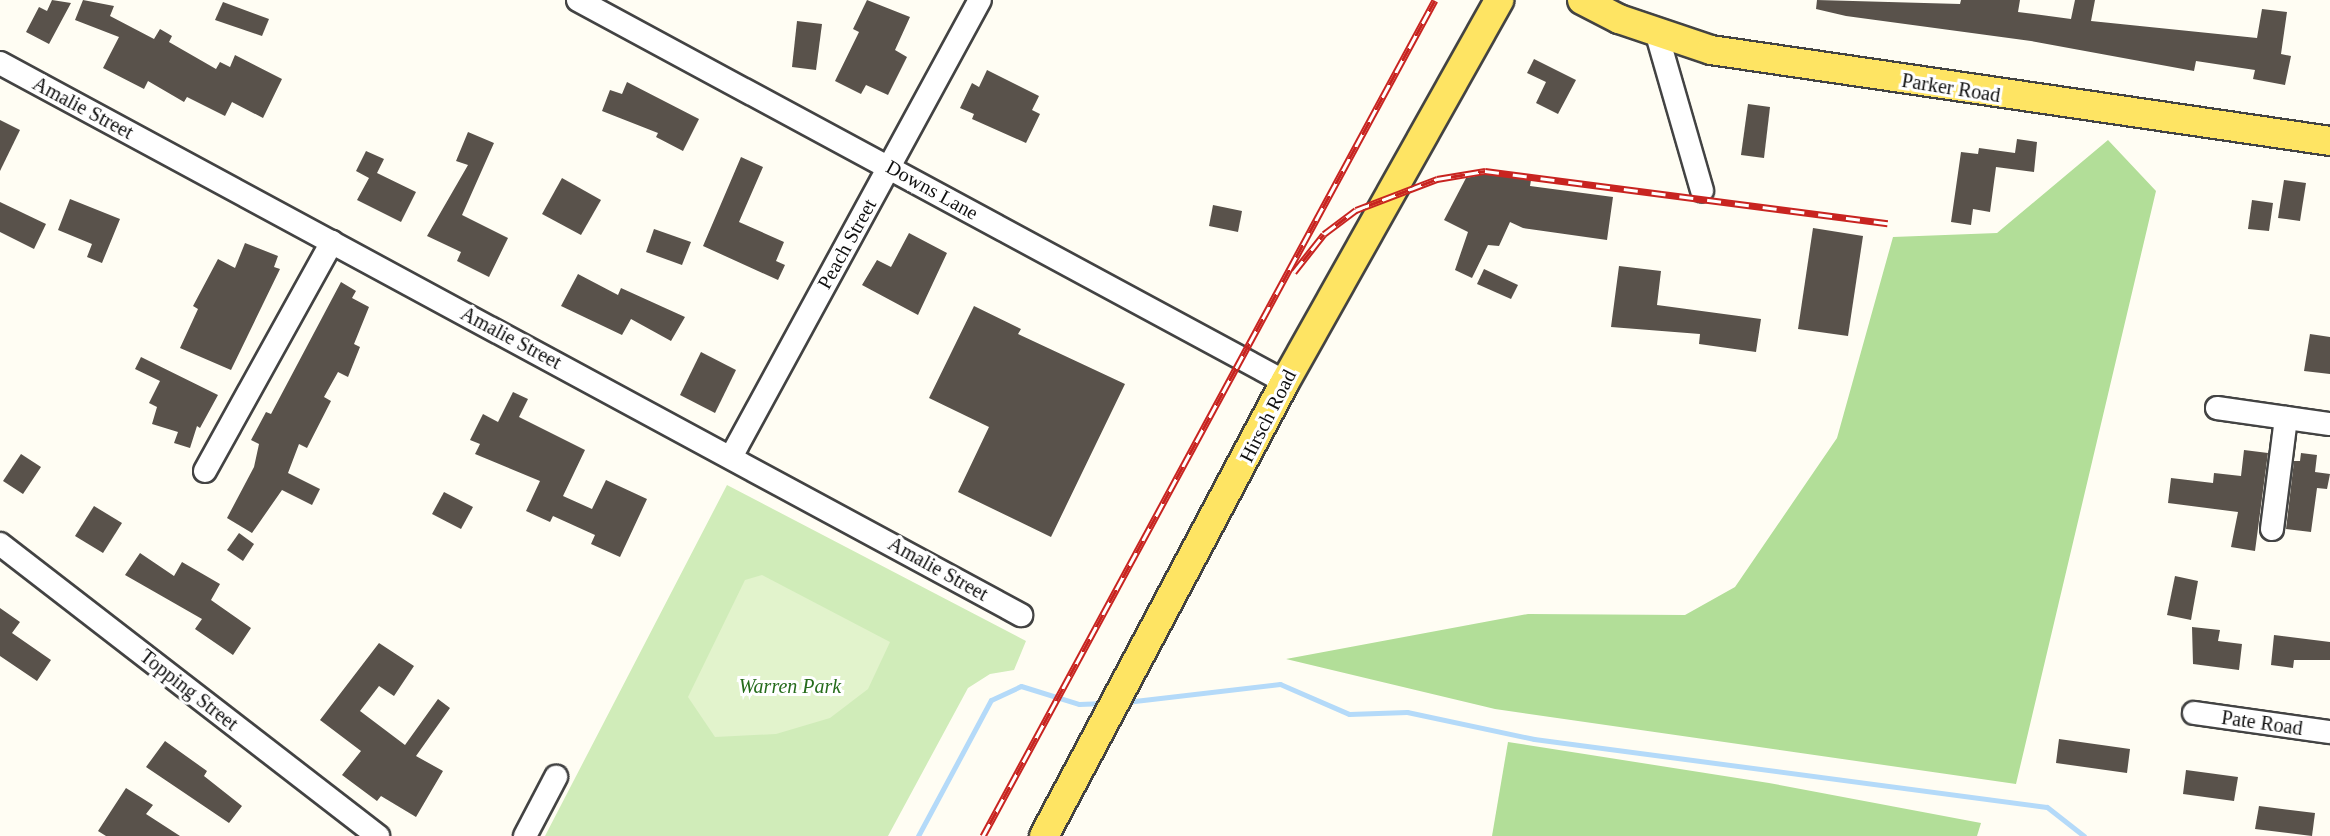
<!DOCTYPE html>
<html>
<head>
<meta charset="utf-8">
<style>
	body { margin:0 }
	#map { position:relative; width:2330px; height:836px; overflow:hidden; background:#fffdf3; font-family:Georgia,serif }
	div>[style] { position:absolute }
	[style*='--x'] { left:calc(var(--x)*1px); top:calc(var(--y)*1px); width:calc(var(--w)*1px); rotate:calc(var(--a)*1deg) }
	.green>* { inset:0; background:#d0ecb9 }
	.forest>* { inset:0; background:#b2de98 }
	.pitch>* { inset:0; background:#e2f3cc }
	.stream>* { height:5px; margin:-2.5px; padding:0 2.5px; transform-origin:2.5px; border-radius:2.5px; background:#b4daf9 }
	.building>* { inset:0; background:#59524b }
	.roads { filter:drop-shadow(2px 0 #434343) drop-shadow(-2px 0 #434343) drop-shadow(0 2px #434343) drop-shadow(0 -2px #434343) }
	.minor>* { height:22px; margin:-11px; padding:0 11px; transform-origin:11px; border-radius:11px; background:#fff }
	.major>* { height:28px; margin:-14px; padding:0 14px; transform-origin:14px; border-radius:14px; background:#fee463 }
	.rail>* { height:7px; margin-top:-3.5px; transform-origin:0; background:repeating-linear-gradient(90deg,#fff 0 14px,#c82420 0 28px); box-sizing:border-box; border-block:2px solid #c82420 }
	span { translate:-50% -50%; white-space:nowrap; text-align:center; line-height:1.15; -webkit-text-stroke:6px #fff; paint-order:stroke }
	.street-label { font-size:20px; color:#101010 }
	.park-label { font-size:20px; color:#266c1c; font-style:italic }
</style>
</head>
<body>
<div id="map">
	<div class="green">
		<i style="clip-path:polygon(727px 485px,1026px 641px,1014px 670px,990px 674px,968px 688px,888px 836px,545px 836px)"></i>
	</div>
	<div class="forest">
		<i style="clip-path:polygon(2108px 140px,2156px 191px,2016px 784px,1495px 709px,1286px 659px,1528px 614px,1685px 615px,1735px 587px,1837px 438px,1893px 237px,1997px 233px)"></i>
		<i style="clip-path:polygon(1508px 742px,1769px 783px,1981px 823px,1977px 836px,1492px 836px)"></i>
	</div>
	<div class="pitch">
		<i style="clip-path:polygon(762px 575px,890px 642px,868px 689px,830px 718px,776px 734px,715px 737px,688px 697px,745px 580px)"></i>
	</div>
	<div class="stream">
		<i style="--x:1126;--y:702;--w:155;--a:-6.7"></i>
		<i style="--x:1280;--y:684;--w:75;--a:23.5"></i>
		<i style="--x:1349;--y:714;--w:58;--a:-2"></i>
		<i style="--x:1407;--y:712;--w:130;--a:12"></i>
		<i style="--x:1534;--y:739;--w:517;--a:7.55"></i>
		<i style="--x:2047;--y:807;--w:47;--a:38.1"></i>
		<i style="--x:918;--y:836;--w:154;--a:-61.8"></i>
		<i style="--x:991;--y:700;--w:33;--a:-25"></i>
		<i style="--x:1021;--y:686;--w:61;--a:17.2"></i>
		<i style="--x:1079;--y:704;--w:26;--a:-2"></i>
	</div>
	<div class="building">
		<i style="clip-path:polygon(52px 0,71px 3px,49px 44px,26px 32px,39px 7px,47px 11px)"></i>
		<i style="clip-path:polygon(83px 0,114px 6px,110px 16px,154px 39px,160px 29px,172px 36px,169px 42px,216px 69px,220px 62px,230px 67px,235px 55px,282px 79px,263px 118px,232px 102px,225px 116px,187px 97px,184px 102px,148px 81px,144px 89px,103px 68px,119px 37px,75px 20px)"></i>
		<i style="clip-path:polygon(867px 0,910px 17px,895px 50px,907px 57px,888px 95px,866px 85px,861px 94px,835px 81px,859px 32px,853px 29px)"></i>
		<i style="clip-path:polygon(1817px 0,1960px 4px,1961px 0,2020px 0,2018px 12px,2071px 19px,2075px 0,2095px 0,2091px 21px,2257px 38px,2262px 9px,2287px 12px,2281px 54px,2291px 56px,2285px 85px,2253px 79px,2255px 70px,2196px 61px,2194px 71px,2031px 41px,1846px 16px,1816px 9px)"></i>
		<i style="clip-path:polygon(223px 2px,269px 19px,262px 36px,215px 20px)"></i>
		<i style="clip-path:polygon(797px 21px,822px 24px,816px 70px,792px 67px)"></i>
		<i style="clip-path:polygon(1534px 59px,1576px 80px,1558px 114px,1536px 103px,1546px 82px,1527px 73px)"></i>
		<i style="clip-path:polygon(987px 70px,1039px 96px,1032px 110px,1040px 114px,1026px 143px,972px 119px,974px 114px,960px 108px,972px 83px,979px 87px)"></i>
		<i style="clip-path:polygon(627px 82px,699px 119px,683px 151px,656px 137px,658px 133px,602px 111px,610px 90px,622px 94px)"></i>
		<i style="clip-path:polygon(1748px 104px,1770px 107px,1764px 158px,1741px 155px)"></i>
		<i style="clip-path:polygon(0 120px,20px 130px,0 171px)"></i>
		<i style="clip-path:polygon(468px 132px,494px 143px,462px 215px,508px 238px,489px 277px,457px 261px,461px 252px,427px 236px,468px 165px,456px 161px)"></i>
		<i style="clip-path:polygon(2017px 139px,2037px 142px,2034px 172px,1996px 167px,1990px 212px,1973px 209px,1971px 225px,1951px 222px,1961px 152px,1978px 154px,1979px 148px,2015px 153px)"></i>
		<i style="clip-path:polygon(366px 151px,384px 159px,377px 173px,416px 192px,401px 222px,357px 200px,369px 178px,356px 171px)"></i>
		<i style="clip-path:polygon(741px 157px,763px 167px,739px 222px,784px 242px,776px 261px,785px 265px,778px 280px,703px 246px)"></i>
		<i style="clip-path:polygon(1485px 174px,1531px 180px,1530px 186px,1613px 197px,1607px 240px,1523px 228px,1510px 222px,1499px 246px,1488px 245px,1472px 278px,1455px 270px,1468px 232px,1444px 220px,1466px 178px)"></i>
		<i style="clip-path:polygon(562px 178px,601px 200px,581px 235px,542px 214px)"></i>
		<i style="clip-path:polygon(2284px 180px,2306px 183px,2300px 221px,2278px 218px)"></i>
		<i style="clip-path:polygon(70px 199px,120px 219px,102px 263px,87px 257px,92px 244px,58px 230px)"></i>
		<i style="clip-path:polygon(2252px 200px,2273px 203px,2269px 231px,2248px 229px)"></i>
		<i style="clip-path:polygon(0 202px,46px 224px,34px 249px,0 232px)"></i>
		<i style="clip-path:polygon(1213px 205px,1242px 211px,1238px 232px,1209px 226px)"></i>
		<i style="clip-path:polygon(1813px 228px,1863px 236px,1848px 336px,1798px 329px)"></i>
		<i style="clip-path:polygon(654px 229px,691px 242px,682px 265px,646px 252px)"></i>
		<i style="clip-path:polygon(909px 233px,947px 253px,918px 315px,862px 285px,877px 260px,891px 267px)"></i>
		<i style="clip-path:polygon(245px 243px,278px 256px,274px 267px,280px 269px,231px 370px,180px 348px,198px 309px,193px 306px,218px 259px,235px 268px)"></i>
		<i style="clip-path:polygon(1619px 266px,1661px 271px,1657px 305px,1761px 319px,1756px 352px,1699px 344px,1700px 334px,1611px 327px)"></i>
		<i style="clip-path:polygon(1484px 269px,1518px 285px,1511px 299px,1477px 284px)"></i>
		<i style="clip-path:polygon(578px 274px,618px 295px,621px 288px,685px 317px,671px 341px,631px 319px,622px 335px,561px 306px)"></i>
		<i style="clip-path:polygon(341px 282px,356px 291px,352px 298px,369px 307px,354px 344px,360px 347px,348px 377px,338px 372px,324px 397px,331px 401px,307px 448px,299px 444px,288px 473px,320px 489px,312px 505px,282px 490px,252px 533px,227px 518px,254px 467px,259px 444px,251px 440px,266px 412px,271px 414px)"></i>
		<i style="clip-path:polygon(974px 306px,1021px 329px,1018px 334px,1125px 384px,1051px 537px,958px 492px,989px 427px,929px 398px)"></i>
		<i style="clip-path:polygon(2310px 334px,2330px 337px,2330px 374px,2304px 371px)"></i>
		<i style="clip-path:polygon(701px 352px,736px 370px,715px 413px,680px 395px)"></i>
		<i style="clip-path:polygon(141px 357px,218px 395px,200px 428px,197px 426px,190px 448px,174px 443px,178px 432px,152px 424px,157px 407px,149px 403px,160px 381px,135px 369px)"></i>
		<i style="clip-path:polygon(513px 392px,528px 399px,519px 417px,585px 450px,563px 496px,592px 509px,606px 480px,647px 499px,620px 557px,591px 544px,595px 535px,553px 516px,550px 522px,526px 511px,540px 481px,475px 454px,480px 444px,470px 440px,483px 414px,498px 422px)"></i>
		<i style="clip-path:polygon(2244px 450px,2268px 453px,2255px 551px,2231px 547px,2238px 512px,2168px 503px,2171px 478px,2213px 483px,2214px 473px,2241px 476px)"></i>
		<i style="clip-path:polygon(2301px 453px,2317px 455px,2315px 472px,2330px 474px,2327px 489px,2317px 488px,2311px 532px,2286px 529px,2294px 461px,2300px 461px)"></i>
		<i style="clip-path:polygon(21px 454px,41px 467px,23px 494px,3px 481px)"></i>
		<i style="clip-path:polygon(444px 492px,473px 507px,461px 529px,432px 514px)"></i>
		<i style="clip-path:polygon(94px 506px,122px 523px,103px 553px,75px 536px)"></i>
		<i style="clip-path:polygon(239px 533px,254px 544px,243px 561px,227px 550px)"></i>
		<i style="clip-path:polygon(140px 553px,174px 576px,182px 562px,220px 584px,211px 600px,251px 628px,233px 655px,195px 629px,202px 619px,125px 575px)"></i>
		<i style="clip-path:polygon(2175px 576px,2198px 581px,2191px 620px,2167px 615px)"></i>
		<i style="clip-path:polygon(0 608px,20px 622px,12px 633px,51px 660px,37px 681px,0 656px)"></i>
		<i style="clip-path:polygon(2192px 627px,2220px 630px,2218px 641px,2242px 644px,2239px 670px,2193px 664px)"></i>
		<i style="clip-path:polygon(2274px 635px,2330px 642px,2330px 660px,2294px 660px,2293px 668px,2271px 665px)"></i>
		<i style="clip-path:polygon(379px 643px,414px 666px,394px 696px,379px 686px,360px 711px,405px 745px,438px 699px,450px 708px,416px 756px,443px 771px,416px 817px,381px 796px,377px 801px,342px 775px,361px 751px,320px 720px)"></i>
		<i style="clip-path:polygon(2059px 739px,2130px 749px,2127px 773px,2056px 763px)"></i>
		<i style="clip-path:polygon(165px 741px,207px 771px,204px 776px,242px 806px,229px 823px,146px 767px)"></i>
		<i style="clip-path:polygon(2186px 770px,2238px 777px,2234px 801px,2183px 794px)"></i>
		<i style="clip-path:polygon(126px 788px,153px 805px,146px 814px,180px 836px,106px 836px,98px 831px)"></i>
		<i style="clip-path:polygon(2259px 806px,2315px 813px,2312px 836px,2255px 829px)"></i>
	</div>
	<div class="roads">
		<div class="minor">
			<i style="--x:578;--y:0;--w:804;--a:28.38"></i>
			<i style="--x:1656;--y:31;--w:166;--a:73.9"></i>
			<i style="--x:0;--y:63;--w:1161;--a:28.4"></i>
			<i style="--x:2217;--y:408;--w:114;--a:8.1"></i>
			<i style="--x:731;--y:457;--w:520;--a:-61.42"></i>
			<i style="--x:205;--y:471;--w:262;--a:-61"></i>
			<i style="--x:2272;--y:529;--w:112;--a:-82.8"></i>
			<i style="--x:0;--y:544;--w:478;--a:37.7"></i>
			<i style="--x:2194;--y:713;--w:137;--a:8"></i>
			<i style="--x:525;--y:836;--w:67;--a:-62.3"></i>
		</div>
		<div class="major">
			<i style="--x:1582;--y:0;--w:42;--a:27.2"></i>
			<i style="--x:1619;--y:19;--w:97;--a:18.6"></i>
			<i style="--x:1711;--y:50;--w:626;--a:8.36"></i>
			<i style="--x:1044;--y:836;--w:514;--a:-62.04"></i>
			<i style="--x:1285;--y:382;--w:438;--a:-60.7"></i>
		</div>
	</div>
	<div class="rail">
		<i style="--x:1294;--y:272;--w:48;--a:-51.7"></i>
		<i style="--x:1324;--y:234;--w:40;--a:-37"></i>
		<i style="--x:1356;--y:210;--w:87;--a:-20.9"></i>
		<i style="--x:1437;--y:179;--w:49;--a:-9.5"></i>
		<i style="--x:1485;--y:171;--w:406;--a:7.4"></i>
		<i style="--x:983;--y:836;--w:950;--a:-61.6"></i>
	</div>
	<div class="street-label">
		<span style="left:1951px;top:88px;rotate:9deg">Parker Road</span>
		<span style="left:83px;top:108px;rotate:28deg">Amalie Street</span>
		<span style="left:932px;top:190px;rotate:29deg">Downs Lane</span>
		<span style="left:847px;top:244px;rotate:-61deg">Peach Street</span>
		<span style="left:511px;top:338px;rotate:28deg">Amalie Street</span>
		<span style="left:1268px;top:416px;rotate:-63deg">Hirsch Road</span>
		<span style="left:938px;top:569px;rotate:29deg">Amalie Street</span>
		<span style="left:189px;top:690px;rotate:38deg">Topping Street</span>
		<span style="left:2262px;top:723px;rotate:8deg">Pate Road</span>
	</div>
	<div class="park-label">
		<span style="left:790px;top:686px">Warren Park</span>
	</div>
</div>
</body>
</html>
